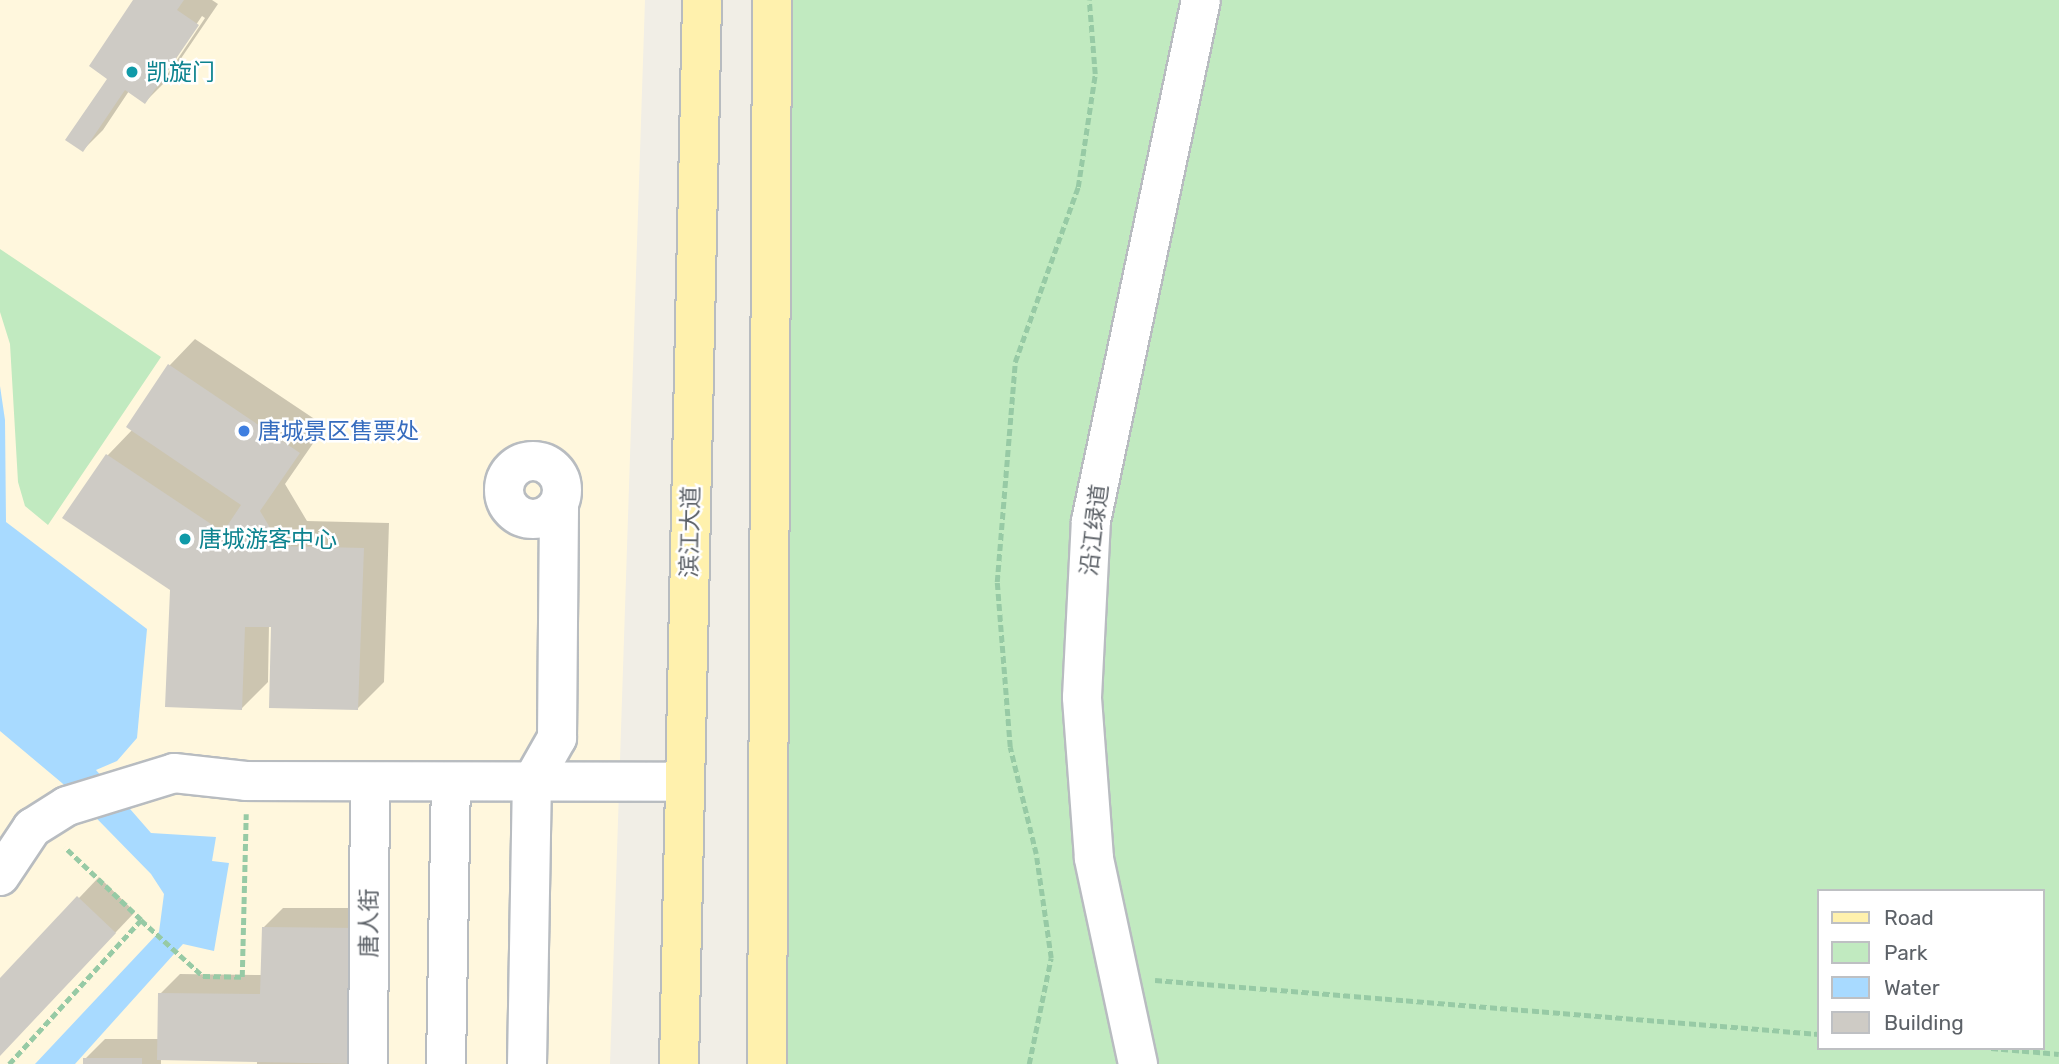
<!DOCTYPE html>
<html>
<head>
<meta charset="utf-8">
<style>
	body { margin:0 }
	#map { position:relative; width:2059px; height:1064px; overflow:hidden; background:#f1eee6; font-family:Rubik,"Noto Sans SC",sans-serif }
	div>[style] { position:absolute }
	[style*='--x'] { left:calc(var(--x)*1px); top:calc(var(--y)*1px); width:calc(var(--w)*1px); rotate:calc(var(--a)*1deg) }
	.commercial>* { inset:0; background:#fff7dd }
	.green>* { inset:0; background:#c1eac0 }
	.water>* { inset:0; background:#a8daff }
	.shadow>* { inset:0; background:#0003 }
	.building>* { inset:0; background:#cecbc5 }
	.path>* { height:4.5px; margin-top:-2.25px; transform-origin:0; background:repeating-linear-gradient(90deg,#97caa5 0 7px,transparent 0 10.5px) }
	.roads { filter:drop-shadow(2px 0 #b8bcc0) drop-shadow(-2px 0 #b8bcc0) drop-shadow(0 2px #b8bcc0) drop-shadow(0 -2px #b8bcc0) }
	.minor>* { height:38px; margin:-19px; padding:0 19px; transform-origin:19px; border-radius:19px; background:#fff }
	.minor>.ring { margin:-19px; padding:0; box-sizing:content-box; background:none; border:38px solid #fff; border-radius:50% }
	.major>* { height:38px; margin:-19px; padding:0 19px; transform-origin:19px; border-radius:19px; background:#fff1ad }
	.dots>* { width:19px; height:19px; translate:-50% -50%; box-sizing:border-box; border:4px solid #fff; border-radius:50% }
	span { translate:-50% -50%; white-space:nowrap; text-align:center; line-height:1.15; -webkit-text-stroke:5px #fff; paint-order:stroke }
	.culture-label { font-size:23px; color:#0d838f }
	.left { translate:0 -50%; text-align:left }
	.shop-label { font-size:23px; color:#366cbe }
	.street-label { font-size:23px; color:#5d6268 }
	.legend { position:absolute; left:1817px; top:889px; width:228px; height:161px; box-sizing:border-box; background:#fff; border:2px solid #bec0c3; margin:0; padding:9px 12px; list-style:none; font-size:21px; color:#5d6268 }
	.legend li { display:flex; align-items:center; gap:14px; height:35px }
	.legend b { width:35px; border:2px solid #bec0c3 }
</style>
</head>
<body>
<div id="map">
	<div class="commercial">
		<i style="clip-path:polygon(0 0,645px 0,610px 1064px,0 1064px)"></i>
	</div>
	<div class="green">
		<i style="clip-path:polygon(evenodd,772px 0,2059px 0,2059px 1064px,767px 1064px,772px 0,1819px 891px,2043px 891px,2043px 1048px,1819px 1048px,1819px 891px)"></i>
		<i style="clip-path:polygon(0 249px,161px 357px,48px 525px,25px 506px,18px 482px,10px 344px,0 312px)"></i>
	</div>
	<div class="water">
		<i style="clip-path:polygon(0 386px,5px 420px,6px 522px,147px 629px,137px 738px,117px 761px,96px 770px,151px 833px,216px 837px,212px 861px,229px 863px,214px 951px,183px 944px,75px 1064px,35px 1064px,159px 932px,164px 894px,151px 874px,62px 783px,0 731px)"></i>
	</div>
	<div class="shadow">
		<i style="clip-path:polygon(evenodd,135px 0,212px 0,218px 4px,165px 82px,145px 102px,129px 91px,103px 130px,83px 150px,135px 0,202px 16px,205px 18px,163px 81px,158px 81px,202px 16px)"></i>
		<i style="clip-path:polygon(195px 339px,325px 426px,285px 484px,307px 521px,389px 523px,384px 682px,358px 708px,273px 626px,269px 625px,268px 682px,242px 708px,171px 590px,65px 518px,108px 455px,133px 429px,128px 426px,170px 365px)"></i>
		<i style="clip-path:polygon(99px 877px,135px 912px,0 1054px,0 981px)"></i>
		<i style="clip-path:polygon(283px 908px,379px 908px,377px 1064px,257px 1064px,257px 1059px,161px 1059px,161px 1064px,85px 1064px,85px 1059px,105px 1039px,159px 1039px,160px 994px,180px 974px,263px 975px,263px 928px)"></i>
	</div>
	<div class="building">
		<i style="clip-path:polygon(133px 0,184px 0,177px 10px,199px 25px,145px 104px,125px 90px,83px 152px,65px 140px,107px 79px,89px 66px)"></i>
		<i style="clip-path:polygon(168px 364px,300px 453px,260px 511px,281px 546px,364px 548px,358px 710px,269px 708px,271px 627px,245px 627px,242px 710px,165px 707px,170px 590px,62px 518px,106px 454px,223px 532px,241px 505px,126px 427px)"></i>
		<i style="clip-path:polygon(77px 896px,116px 933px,0 1056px,0 978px)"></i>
		<i style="clip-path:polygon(262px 927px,359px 928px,358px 1064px,157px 1060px,158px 993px,260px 994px)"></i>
		<i style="clip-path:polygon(83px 1058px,142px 1058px,142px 1064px,83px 1064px)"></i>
	</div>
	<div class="path">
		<i style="--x:141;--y:920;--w:84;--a:42.1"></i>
		<i style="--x:203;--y:976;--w:39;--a:1"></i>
		<i style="--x:242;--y:977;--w:163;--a:-88.6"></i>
		<i style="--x:1155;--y:980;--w:666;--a:4.65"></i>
		<i style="--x:1991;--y:1048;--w:68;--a:5"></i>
		<i style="--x:9;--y:1064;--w:195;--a:-47.5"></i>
		<i style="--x:141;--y:920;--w:105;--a:-136.5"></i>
		<i style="--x:1029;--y:1064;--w:108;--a:-78.3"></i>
		<i style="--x:1051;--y:958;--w:105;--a:-98.2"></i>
		<i style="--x:1036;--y:854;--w:110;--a:-103.7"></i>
		<i style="--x:1010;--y:747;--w:166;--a:-94.5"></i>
		<i style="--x:997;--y:582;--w:221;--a:-85.3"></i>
		<i style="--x:1015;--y:362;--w:186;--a:-70.2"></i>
		<i style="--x:1078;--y:187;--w:114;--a:-81.4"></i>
		<i style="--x:1095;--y:74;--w:74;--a:-94.6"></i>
	</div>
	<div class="roads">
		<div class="minor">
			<i class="ring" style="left:504px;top:461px;width:20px;height:20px"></i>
			<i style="--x:0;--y:876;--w:58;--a:-56.3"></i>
			<i style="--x:32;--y:828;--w:41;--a:-32.2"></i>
			<i style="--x:67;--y:806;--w:112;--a:-17.1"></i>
			<i style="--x:174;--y:773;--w:72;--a:6.3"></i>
			<i style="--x:246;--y:781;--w:439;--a:0.1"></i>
			<i style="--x:368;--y:1064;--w:281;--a:-89.6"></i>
			<i style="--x:446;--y:1064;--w:281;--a:-89"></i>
			<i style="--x:527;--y:1064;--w:282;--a:-89"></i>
			<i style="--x:532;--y:782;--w:51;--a:-60.4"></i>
			<i style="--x:557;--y:738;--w:234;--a:-89.5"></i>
			<i style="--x:1138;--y:1064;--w:211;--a:-102.1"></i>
			<i style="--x:1094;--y:858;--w:161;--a:-94.3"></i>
			<i style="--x:1082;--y:697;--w:176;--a:-87.1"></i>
			<i style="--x:1091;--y:521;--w:532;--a:-78.08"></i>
		</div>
		<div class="major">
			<i style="--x:679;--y:1064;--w:1064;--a:-88.76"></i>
			<i style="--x:767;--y:1064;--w:1064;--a:-89.73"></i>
		</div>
	</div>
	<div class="dots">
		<i style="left:132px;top:72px;background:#0f9aa8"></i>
		<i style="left:244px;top:431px;background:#3f7fe0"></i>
		<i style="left:185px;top:539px;background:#0f9aa8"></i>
	</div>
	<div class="culture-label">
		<span class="left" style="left:146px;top:72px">凯旋门</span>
		<span class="left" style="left:199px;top:539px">唐城游客中心</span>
	</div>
	<div class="shop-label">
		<span class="left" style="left:258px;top:431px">唐城景区售票处</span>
	</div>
	<div class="street-label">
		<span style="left:1094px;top:530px;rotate:-83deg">沿江绿道</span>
		<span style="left:690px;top:532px;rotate:-89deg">滨江大道</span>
		<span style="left:369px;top:923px;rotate:-90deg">唐人街</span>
	</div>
	<ul class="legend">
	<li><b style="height:9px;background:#fff1ad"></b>Road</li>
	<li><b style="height:19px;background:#c1eac0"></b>Park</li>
	<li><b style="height:19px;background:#a8daff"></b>Water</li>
	<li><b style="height:19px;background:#cecbc5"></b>Building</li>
	</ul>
</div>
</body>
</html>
